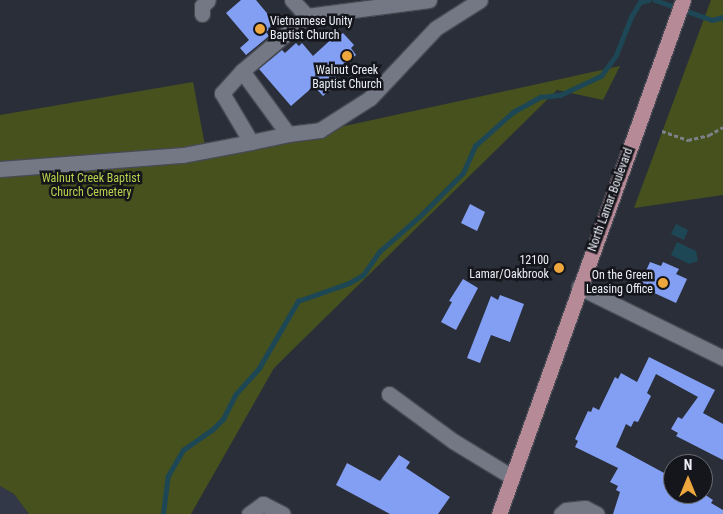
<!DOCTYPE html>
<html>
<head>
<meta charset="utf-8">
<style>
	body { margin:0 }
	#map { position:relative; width:723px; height:514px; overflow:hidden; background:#2a2e38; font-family:"Roboto Condensed",sans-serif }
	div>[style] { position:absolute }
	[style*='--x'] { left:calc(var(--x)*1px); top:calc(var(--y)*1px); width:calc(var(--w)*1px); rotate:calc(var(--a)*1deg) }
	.built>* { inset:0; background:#323848 }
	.green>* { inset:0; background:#46511d }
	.water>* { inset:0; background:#1e4755 }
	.stream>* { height:4.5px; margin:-2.25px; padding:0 2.25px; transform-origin:2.25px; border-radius:2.25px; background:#1e4755 }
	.building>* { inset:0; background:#839ff4 }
	.path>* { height:2.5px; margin-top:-1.25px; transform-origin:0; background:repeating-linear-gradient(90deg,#7d818a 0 4px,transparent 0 6.5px) }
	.roads { filter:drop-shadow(1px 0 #474a53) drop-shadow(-1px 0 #474a53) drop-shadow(0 1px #474a53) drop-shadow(0 -1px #474a53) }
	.minor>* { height:15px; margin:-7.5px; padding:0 7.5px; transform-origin:7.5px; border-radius:7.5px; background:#737884 }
	.major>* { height:15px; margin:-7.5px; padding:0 7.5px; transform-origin:7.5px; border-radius:7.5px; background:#b78a97 }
	.dots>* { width:14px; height:14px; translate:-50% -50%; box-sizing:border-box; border:2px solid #15161b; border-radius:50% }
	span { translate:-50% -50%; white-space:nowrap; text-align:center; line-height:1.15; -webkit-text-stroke:5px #15161b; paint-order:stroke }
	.poi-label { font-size:12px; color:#ebeef5 }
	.left { translate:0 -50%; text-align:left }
	.right { translate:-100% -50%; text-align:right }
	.park-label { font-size:12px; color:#b7d14d }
	.street-label { font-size:12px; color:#ebeef5 }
	.north { position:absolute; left:663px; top:454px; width:50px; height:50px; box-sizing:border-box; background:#15161b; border:1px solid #6b6c72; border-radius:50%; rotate:0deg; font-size:14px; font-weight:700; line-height:20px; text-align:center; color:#ebeef5 }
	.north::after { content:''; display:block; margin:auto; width:18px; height:22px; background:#eea73d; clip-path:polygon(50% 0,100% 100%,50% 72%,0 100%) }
</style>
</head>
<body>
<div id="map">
	<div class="built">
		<i style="clip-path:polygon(0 486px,14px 494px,29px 514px,0 514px)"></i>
	</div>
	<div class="green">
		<i style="clip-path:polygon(711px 0,723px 0,723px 195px,634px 208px)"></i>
		<i style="clip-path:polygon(620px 66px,603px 100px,557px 90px,274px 368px,191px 514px,29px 514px,14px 494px,0 486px,0 115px,193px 82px,207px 156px)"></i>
	</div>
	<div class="water">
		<i style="clip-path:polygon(676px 224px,688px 230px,684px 240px,671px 234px)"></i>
		<i style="clip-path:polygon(677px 242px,696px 251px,698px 261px,689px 264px,671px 255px)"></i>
	</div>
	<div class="stream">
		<i style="--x:655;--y:0;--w:60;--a:19.3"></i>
		<i style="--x:712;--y:20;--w:11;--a:-15"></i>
		<i style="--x:163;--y:514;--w:38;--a:-83"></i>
		<i style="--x:168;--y:476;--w:30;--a:-60"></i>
		<i style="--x:183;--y:450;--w:35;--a:-35"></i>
		<i style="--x:212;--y:430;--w:16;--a:-45"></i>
		<i style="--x:223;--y:419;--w:27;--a:-63"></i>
		<i style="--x:235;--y:395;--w:36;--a:-48"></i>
		<i style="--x:259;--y:368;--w:78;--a:-59.8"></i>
		<i style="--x:298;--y:301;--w:54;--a:-19.4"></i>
		<i style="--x:349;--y:283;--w:16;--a:-30"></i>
		<i style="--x:363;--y:275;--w:28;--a:-55"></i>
		<i style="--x:379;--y:252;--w:53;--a:-41.2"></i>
		<i style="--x:419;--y:217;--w:62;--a:-45"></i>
		<i style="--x:463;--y:173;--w:30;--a:-66"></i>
		<i style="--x:475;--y:146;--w:51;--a:-41.8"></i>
		<i style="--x:513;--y:112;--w:31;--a:-29"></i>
		<i style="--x:540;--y:97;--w:20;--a:-6"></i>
		<i style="--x:560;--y:95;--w:45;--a:-24.9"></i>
		<i style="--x:601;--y:76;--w:26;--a:-54"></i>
		<i style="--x:616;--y:55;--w:41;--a:-68.5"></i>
		<i style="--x:631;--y:17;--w:17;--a:-59"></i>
		<i style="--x:640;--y:2;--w:9;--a:-13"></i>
	</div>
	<div class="building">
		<i style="clip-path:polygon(241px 0,256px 0,276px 24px,266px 32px,269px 36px,246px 55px,240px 48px,249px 40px,226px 13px)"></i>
		<i style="clip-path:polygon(343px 33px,354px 45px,351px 48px,356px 55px,334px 74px,340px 81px,323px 96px,314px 86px,291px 106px,259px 69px,282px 50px,285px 53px,296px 43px,299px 46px,302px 43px,313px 56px,337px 34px,339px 36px)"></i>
		<i style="clip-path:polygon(470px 204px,485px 212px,477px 231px,461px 223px)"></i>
		<i style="clip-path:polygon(650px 262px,661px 266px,663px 262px,679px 269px,676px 274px,687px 279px,676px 303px,639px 286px)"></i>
		<i style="clip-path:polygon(463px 279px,478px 288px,456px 330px,441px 322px,452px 302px,449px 301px)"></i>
		<i style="clip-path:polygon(500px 295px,524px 304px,510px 342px,491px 335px,480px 363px,467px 358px,491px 296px,498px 300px)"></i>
		<i style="clip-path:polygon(649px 357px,715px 390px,703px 413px,723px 424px,723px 460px,676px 436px,678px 433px,671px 429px,678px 417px,682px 419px,698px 397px,656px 374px,647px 393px,651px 396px,638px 422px,634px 421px,631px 427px,626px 424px,616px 447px,666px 474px,664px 478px,673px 484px,673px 494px,704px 494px,713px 500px,711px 503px,723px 510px,723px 514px,613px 514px,620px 492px,616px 490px,618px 486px,610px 482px,618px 468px,575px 447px,578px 441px,575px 439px,588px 411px,591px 412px,593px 407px,599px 410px,615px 377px,618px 379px,621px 373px,637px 382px)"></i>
		<i style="clip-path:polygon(399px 455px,410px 462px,406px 468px,450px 497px,438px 514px,390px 514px,336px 485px,347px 463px,380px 481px)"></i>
	</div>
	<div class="path">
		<i style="--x:662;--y:131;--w:28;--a:19"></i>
		<i style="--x:688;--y:140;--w:22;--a:-13"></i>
		<i style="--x:709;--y:135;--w:16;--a:-30"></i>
	</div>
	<div class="roads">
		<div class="minor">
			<i style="--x:292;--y:0;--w:22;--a:47"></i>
			<i style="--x:429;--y:0;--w:123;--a:172.5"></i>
			<i style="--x:307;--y:16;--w:85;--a:139.8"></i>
			<i style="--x:242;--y:71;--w:78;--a:53.9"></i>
			<i style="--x:288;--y:134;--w:32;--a:-7"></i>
			<i style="--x:320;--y:130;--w:59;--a:-32.6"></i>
			<i style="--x:370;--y:98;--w:96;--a:-46.7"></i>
			<i style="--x:436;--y:28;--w:52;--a:-32.5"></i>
			<i style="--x:202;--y:14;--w:8;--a:-90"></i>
			<i style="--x:202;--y:6;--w:8;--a:-45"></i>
			<i style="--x:242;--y:71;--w:30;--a:132"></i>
			<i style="--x:222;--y:93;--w:57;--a:59.4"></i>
			<i style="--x:251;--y:142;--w:38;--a:-12"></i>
			<i style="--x:0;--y:169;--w:184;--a:-4.4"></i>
			<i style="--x:183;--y:155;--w:69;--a:-10.8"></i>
			<i style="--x:579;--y:287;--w:161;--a:26.2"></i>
			<i style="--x:389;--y:394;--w:79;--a:36.3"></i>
			<i style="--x:453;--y:441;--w:69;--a:31.4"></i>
			<i style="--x:249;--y:514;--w:17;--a:-36"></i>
			<i style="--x:263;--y:504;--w:22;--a:27"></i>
			<i style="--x:561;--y:514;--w:6;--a:-39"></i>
			<i style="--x:566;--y:510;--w:19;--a:-6"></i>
			<i style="--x:585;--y:508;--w:13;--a:27"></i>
		</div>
		<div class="major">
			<i style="--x:499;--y:514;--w:546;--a:-70.3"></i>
		</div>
	</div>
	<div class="dots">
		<i style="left:260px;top:29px;background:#eea73d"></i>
		<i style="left:347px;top:56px;background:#eea73d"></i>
		<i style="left:559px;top:268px;background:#eea73d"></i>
		<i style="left:663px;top:283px;background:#eea73d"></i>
	</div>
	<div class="poi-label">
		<span class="left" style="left:270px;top:29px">Vietnamese Unity<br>Baptist Church</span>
		<span style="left:347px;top:78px">Walnut Creek<br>Baptist Church</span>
		<span class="right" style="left:549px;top:268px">12100<br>Lamar/Oakbrook</span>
		<span class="right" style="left:653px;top:283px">On the Green<br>Leasing Office</span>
	</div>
	<div class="park-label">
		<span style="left:91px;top:186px">Walnut Creek Baptist<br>Church Cemetery</span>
	</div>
	<div class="street-label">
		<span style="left:611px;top:200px;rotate:-70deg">North Lamar Boulevard</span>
	</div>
	<div class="north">N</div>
</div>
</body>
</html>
